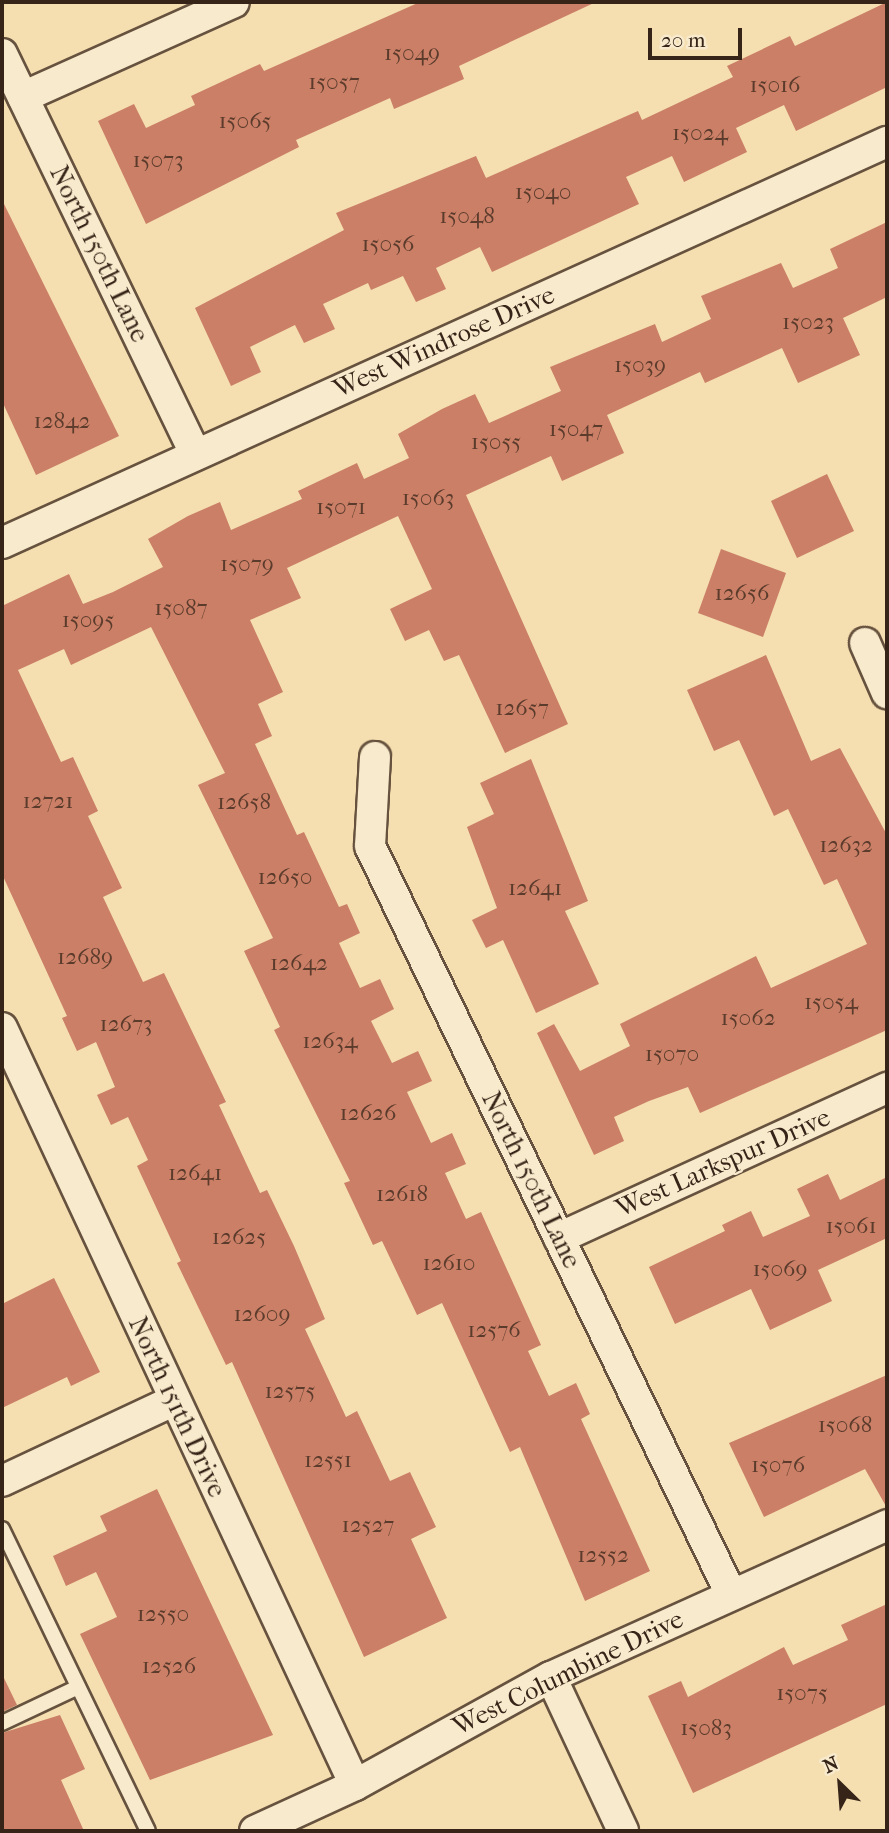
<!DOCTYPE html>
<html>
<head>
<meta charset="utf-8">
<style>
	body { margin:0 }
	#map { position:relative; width:889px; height:1833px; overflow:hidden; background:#f5deb0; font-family:"IM FELL French Canon",serif }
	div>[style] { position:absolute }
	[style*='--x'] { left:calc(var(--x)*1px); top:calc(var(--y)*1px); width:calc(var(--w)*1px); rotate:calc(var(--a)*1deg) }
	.building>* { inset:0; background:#ca7f66 }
	.roads { filter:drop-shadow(2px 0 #66523e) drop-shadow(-2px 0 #66523e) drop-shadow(0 2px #66523e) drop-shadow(0 -2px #66523e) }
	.service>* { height:14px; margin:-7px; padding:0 7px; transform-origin:7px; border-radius:7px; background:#f8eacc }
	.minor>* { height:30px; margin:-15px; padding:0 15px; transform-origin:15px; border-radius:15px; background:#f8eacc }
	span { translate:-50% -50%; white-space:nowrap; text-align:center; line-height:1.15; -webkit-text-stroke:5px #f8eacc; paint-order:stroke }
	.number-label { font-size:23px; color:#5b3b2c }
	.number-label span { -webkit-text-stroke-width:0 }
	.street-label { font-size:26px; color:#362418 }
	.frame { position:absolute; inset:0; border:4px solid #362418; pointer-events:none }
	.north { position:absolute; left:805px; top:1749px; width:70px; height:70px; -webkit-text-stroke:5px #f8eacc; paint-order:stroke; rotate:335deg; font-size:19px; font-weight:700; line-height:28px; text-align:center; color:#362418 }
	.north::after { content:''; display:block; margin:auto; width:24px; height:32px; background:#362418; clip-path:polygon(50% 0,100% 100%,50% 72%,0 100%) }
	.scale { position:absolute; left:648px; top:28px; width:94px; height:32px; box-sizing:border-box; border:4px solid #362418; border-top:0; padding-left:9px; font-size:21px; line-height:24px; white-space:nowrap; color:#362418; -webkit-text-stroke:5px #f8eacc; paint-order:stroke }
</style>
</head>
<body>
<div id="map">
	<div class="building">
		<i style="clip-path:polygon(420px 2px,596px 2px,459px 66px,464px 79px,394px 109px,390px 98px,296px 140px,299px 147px,146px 224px,98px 121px,134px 104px,146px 128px,195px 105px,191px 96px,260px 64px,264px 71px)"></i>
		<i style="clip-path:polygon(887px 2px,887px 87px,796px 131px,784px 105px,736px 128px,747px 152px,684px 182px,672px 156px,626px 177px,639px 204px,492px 272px,480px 247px,436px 268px,446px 289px,416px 302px,403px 276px,371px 290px,368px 283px,323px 304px,335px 329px,304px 343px,295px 325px,250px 347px,261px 372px,231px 386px,195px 308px,344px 230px,336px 213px,476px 156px,486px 178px,638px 111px,642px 120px,733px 77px,727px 66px,790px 36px,795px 46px)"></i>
		<i style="clip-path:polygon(2px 200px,119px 436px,36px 475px,2px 401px)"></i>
		<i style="clip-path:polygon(887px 222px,887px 297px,843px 318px,860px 355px,798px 383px,782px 348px,705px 383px,700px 372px,607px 415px,624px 453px,562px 481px,551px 456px,466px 495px,568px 724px,505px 753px,459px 655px,444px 661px,429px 630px,405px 641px,390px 609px,432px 589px,398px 516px,287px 568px,301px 598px,250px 620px,283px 692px,258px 704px,272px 736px,255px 744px,297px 835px,304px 832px,339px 907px,347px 904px,360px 933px,339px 943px,360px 988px,380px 979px,394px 1009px,371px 1021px,392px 1063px,418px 1051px,432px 1081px,407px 1092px,431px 1143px,452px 1133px,466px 1164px,445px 1173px,466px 1219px,481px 1212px,541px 1345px,528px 1351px,549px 1396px,576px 1383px,590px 1414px,581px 1419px,650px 1571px,585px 1601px,520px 1447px,510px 1452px,442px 1303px,417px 1315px,382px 1241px,373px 1245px,344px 1183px,350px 1181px,274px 1030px,280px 1027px,244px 951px,273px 938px,198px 785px,225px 773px,151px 627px,71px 665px,64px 649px,18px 670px,61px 762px,73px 757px,98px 811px,88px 816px,122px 888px,103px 897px,143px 982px,164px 973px,226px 1102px,219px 1105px,260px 1193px,267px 1190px,294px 1246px,325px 1319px,305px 1329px,346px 1417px,357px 1411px,390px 1481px,410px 1472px,436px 1527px,411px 1539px,447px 1618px,364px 1657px,232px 1362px,226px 1365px,177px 1263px,181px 1261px,137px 1166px,148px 1160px,128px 1117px,111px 1125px,97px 1095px,115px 1087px,96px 1042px,77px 1051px,62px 1018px,67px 1016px,2px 874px,2px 606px,69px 574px,83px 604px,113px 592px,163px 567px,148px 539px,188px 516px,220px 502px,231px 530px,302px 499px,298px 491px,357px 463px,364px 479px,409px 458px,398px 434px,442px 409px,475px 394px,489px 423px,561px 391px,550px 367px,655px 324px,662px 342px,711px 319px,701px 296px,781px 263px,793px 288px,838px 268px,830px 249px)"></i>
		<i style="clip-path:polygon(827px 474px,854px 531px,797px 558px,771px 501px)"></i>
		<i style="clip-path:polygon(721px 549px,786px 573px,763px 637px,698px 613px)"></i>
		<i style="clip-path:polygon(766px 655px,811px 761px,840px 748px,887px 835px,887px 1030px,700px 1113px,688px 1087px,649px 1101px,614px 1117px,624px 1141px,594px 1155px,537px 1033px,554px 1024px,580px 1071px,630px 1046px,620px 1024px,756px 956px,771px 988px,867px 944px,837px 879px,824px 885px,788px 809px,774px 816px,739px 740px,714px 751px,687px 690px)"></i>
		<i style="clip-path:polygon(531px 759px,588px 901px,565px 911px,599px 984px,536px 1013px,503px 940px,486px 948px,472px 920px,497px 908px,467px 827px,494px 814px,480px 783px)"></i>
		<i style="clip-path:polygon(828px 1174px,840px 1200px,887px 1177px,887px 1238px,818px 1270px,832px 1301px,770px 1330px,751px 1289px,675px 1324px,649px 1267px,725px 1231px,722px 1225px,751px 1211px,763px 1237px,810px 1216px,797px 1189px)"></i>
		<i style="clip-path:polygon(54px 1278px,100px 1372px,71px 1386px,67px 1377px,2px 1408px,2px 1304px)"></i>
		<i style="clip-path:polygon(887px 1375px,887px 1508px,865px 1469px,764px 1517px,729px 1443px)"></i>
		<i style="clip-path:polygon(157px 1489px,273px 1735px,150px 1780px,80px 1634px,117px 1617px,96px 1572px,66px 1586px,53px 1556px,107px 1531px,100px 1516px)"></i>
		<i style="clip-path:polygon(887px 1604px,887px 1704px,693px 1793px,648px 1696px,681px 1681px,688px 1697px,784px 1647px,793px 1665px,848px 1640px,841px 1625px)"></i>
		<i style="clip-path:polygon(2px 1674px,17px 1705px,2px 1712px)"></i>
		<i style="clip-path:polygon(60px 1715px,85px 1769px,61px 1780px,84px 1831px,2px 1831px,2px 1733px)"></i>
	</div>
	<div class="roads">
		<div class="service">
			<i style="--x:2;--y:1529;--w:335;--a:64.2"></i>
			<i style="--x:2;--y:1723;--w:84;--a:-25.3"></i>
		</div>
		<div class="minor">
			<i style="--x:2;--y:54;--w:445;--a:64.2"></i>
			<i style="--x:23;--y:97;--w:231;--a:-24.2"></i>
			<i style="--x:2;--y:543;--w:972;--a:-24.38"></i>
			<i style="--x:865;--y:643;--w:55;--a:66.3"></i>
			<i style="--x:375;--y:757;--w:89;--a:93.2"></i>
			<i style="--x:370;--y:846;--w:831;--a:64.24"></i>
			<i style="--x:2;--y:1028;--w:835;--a:65"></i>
			<i style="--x:559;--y:1238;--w:361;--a:-24.6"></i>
			<i style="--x:2;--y:1481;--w:189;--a:-25.1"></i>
			<i style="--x:551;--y:1677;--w:170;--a:64.9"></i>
			<i style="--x:255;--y:1831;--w:110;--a:-24.7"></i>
			<i style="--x:355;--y:1785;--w:224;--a:-28.9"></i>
			<i style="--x:551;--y:1677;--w:369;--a:-24.3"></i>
		</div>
	</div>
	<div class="number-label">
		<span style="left:412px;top:53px">15049</span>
		<span style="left:334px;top:82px">15057</span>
		<span style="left:775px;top:85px">15016</span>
		<span style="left:245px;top:121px">15065</span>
		<span style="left:700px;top:133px">15024</span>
		<span style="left:158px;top:160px">15073</span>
		<span style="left:543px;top:192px">15040</span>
		<span style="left:467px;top:216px">15048</span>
		<span style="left:388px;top:244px">15056</span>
		<span style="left:808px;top:322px">15023</span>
		<span style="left:640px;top:365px">15039</span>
		<span style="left:62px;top:421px">12842</span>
		<span style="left:576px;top:429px">15047</span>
		<span style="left:496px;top:442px">15055</span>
		<span style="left:428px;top:498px">15063</span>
		<span style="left:341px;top:507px">15071</span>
		<span style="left:247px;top:564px">15079</span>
		<span style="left:742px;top:593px">12656</span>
		<span style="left:181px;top:608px">15087</span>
		<span style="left:88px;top:620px">15095</span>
		<span style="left:522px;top:708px">12657</span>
		<span style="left:48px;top:801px">12721</span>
		<span style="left:244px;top:802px">12658</span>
		<span style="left:846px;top:845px">12632</span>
		<span style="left:285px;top:877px">12650</span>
		<span style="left:535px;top:888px">12641</span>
		<span style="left:85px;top:957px">12689</span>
		<span style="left:299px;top:963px">12642</span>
		<span style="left:831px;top:1002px">15054</span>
		<span style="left:748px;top:1018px">15062</span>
		<span style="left:126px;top:1024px">12673</span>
		<span style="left:330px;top:1041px">12634</span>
		<span style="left:672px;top:1054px">15070</span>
		<span style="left:368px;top:1113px">12626</span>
		<span style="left:195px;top:1173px">12641</span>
		<span style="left:402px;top:1194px">12618</span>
		<span style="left:851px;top:1226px">15061</span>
		<span style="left:239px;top:1237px">12625</span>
		<span style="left:449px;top:1263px">12610</span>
		<span style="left:780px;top:1269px">15069</span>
		<span style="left:262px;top:1314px">12609</span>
		<span style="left:494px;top:1330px">12576</span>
		<span style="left:290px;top:1391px">12575</span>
		<span style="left:845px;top:1425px">15068</span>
		<span style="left:328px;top:1460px">12551</span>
		<span style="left:778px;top:1465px">15076</span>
		<span style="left:368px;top:1525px">12527</span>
		<span style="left:603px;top:1555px">12552</span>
		<span style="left:163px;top:1614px">12550</span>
		<span style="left:169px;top:1666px">12526</span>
		<span style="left:802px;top:1693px">15075</span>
		<span style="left:706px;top:1728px">15083</span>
	</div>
	<div class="street-label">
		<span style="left:99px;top:254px;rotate:64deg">North 150th Lane</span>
		<span style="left:444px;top:342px;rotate:-24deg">West Windrose Drive</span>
		<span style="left:723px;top:1163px;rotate:-24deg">West Larkspur Drive</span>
		<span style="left:531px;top:1180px;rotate:64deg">North 150th Lane</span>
		<span style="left:177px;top:1407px;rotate:65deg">North 151th Drive</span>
		<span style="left:568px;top:1673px;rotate:-26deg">West Columbine Drive</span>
	</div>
	<div class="frame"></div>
	<div class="north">N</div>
	<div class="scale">20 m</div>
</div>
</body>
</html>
